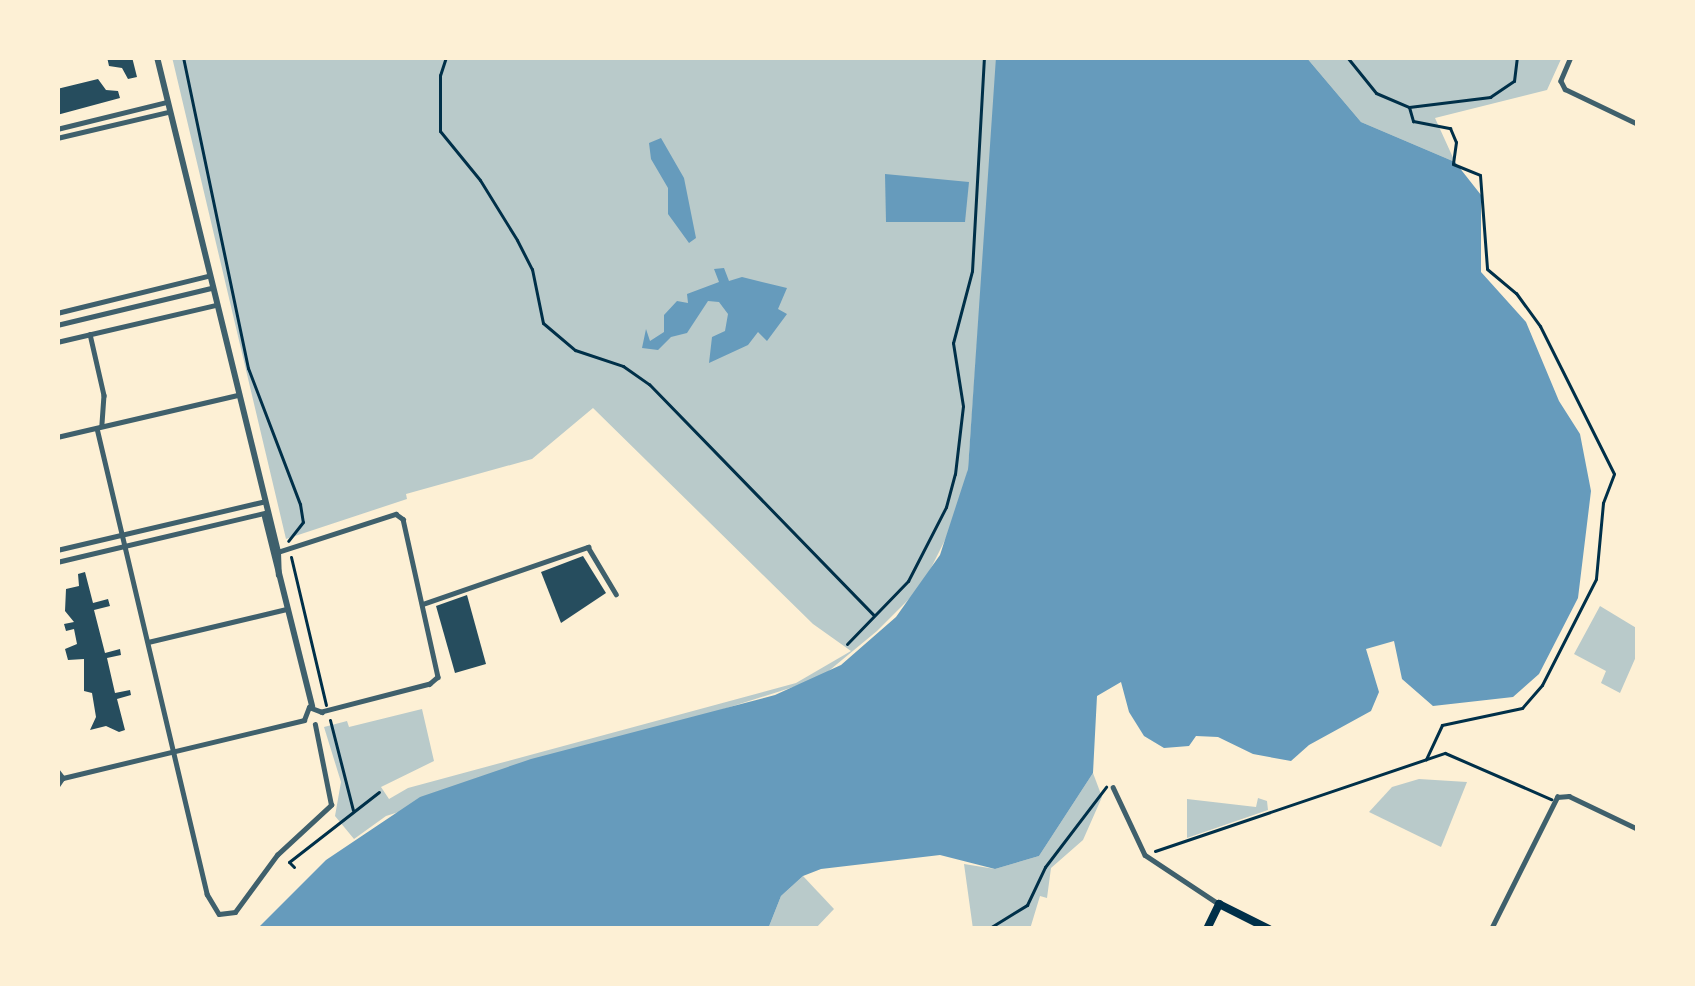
<!DOCTYPE html>
<html>
<head>
<meta charset="utf-8">
<style>
	body { margin:0 }
	#map { position:relative; width:1695px; height:986px; overflow:hidden; background:#fdf0d5; font-family:Figtree,sans-serif }
	div>[style] { position:absolute }
	[style*='--x'] { left:calc(var(--x)*1px); top:calc(var(--y)*1px); width:calc(var(--w)*1px); rotate:calc(var(--a)*1deg) }
	.green>* { inset:0; background:#b9caca }
	.water>* { inset:0; background:#669bbc }
	.building>* { inset:0; background:#264d5e }
	.path>* { height:3px; margin:-1.5px; padding:0 1.5px; transform-origin:1.5px; border-radius:1.5px; background:#003049 }
	.minor>* { height:4.5px; margin:-2.25px; padding:0 2.25px; transform-origin:2.25px; border-radius:2.25px; background:#3f606c }
	.tertiary>* { height:6px; margin:-3px; padding:0 3px; transform-origin:3px; border-radius:3px; background:#3f606c }
	.secondary>* { height:8px; margin:-4px; padding:0 4px; transform-origin:4px; border-radius:4px; background:#003049 }
	span { translate:-50% -50%; white-space:nowrap; text-align:center; line-height:1.15; -webkit-text-stroke:9px #fdf0d5; paint-order:stroke }
	.frame { position:absolute; inset:0; border:60px solid #fdf0d5; pointer-events:none }
</style>
</head>
<body>
<div id="map">
	<div class="green">
		<i style="clip-path:polygon(172px 57px,998px 57px,968px 469px,957px 516px,922px 586px,877px 631px,825px 674px,809px 682px,386px 816px,354px 839px,335px 816px,341px 782px,324px 727px,347px 721px,349px 727px,422px 709px,434px 761px,381px 787px,389px 799px,408px 788px,796px 683px,851px 651px,813px 624px,593px 408px,532px 459px,406px 494px,407px 499px,286px 539px)"></i>
		<i style="clip-path:polygon(1306px 57px,1562px 57px,1547px 90px,1435px 118px,1455px 162px,1361px 122px)"></i>
		<i style="clip-path:polygon(1600px 606px,1638px 629px,1638px 652px,1620px 693px,1601px 683px,1606px 671px,1574px 654px)"></i>
		<i style="clip-path:polygon(1093px 773px,1102px 797px,1083px 840px,1051px 868px,1047px 898px,1040px 896px,1030px 929px,973px 929px,964px 864px,995px 869px,1039px 856px)"></i>
		<i style="clip-path:polygon(1419px 779px,1467px 782px,1441px 847px,1369px 812px,1392px 787px)"></i>
		<i style="clip-path:polygon(1258px 798px,1267px 801px,1268px 810px,1187px 838px,1187px 799px,1256px 807px)"></i>
		<i style="clip-path:polygon(803px 876px,834px 909px,815px 929px,768px 929px,781px 896px)"></i>
	</div>
	<div class="water">
		<i style="clip-path:polygon(996px 57px,1306px 57px,1361px 122px,1455px 162px,1481px 195px,1481px 272px,1526px 322px,1559px 401px,1580px 434px,1591px 491px,1578px 598px,1539px 674px,1513px 697px,1433px 706px,1402px 679px,1394px 641px,1366px 649px,1379px 692px,1371px 711px,1309px 745px,1291px 761px,1253px 754px,1218px 737px,1196px 736px,1189px 746px,1164px 748px,1144px 736px,1129px 712px,1121px 682px,1097px 696px,1093px 773px,1039px 856px,995px 869px,940px 855px,821px 869px,803px 876px,781px 896px,768px 929px,257px 929px,326px 860px,420px 797px,531px 759px,775px 695px,841px 665px,896px 617px,940px 555px,968px 469px)"></i>
		<i style="clip-path:polygon(661px 138px,684px 178px,696px 238px,689px 243px,668px 214px,668px 188px,651px 159px,649px 143px)"></i>
		<i style="clip-path:polygon(885px 174px,969px 182px,965px 222px,886px 222px)"></i>
		<i style="clip-path:polygon(724px 268px,729px 281px,742px 277px,787px 288px,778px 309px,787px 314px,767px 341px,758px 332px,748px 345px,709px 363px,712px 337px,725px 331px,728px 314px,719px 302px,708px 301px,687px 333px,671px 337px,658px 350px,642px 348px,646px 329px,650px 341px,664px 332px,664px 315px,677px 301px,688px 303px,687px 294px,719px 282px,714px 269px)"></i>
	</div>
	<div class="building">
		<i style="clip-path:polygon(107px 57px,132px 57px,137px 77px,128px 79px,122px 68px,109px 66px)"></i>
		<i style="clip-path:polygon(98px 79px,106px 90px,118px 91px,120px 98px,57px 115px,57px 89px)"></i>
		<i style="clip-path:polygon(583px 556px,606px 593px,561px 623px,541px 572px)"></i>
		<i style="clip-path:polygon(85px 572px,93px 603px,108px 599px,110px 606px,94px 610px,105px 653px,120px 649px,121px 655px,107px 658px,115px 693px,130px 690px,131px 695px,117px 699px,125px 730px,119px 732px,106px 726px,90px 730px,96px 717px,92px 693px,84px 691px,84px 659px,68px 660px,65px 649px,77px 644px,74px 629px,66px 631px,64px 624px,74px 622px,65px 611px,66px 589px,79px 586px,78px 574px)"></i>
		<i style="clip-path:polygon(467px 595px,486px 664px,455px 673px,436px 606px)"></i>
	</div>
	<div class="path">
		<i style="--x:183;--y:57;--w:318;--a:78.2"></i>
		<i style="--x:248;--y:368;--w:146;--a:69.1"></i>
		<i style="--x:300;--y:504;--w:18;--a:81"></i>
		<i style="--x:303;--y:522;--w:24;--a:128"></i>
		<i style="--x:446;--y:57;--w:19;--a:108"></i>
		<i style="--x:440;--y:75;--w:56;--a:90"></i>
		<i style="--x:440;--y:131;--w:63;--a:50.8"></i>
		<i style="--x:480;--y:180;--w:70;--a:58.3"></i>
		<i style="--x:517;--y:240;--w:33;--a:63"></i>
		<i style="--x:532;--y:269;--w:55;--a:78.5"></i>
		<i style="--x:543;--y:323;--w:42;--a:40.2"></i>
		<i style="--x:575;--y:350;--w:51;--a:18.4"></i>
		<i style="--x:623;--y:366;--w:32;--a:35"></i>
		<i style="--x:649;--y:384;--w:322;--a:45.8"></i>
		<i style="--x:1347;--y:57;--w:46;--a:51.1"></i>
		<i style="--x:1376;--y:93;--w:36;--a:23"></i>
		<i style="--x:1409;--y:107;--w:82;--a:-7"></i>
		<i style="--x:1490;--y:97;--w:29;--a:-34"></i>
		<i style="--x:1514;--y:81;--w:24;--a:-83"></i>
		<i style="--x:1409;--y:107;--w:15;--a:74"></i>
		<i style="--x:1413;--y:121;--w:38;--a:11"></i>
		<i style="--x:1450;--y:128;--w:15;--a:67"></i>
		<i style="--x:1456;--y:142;--w:22;--a:98"></i>
		<i style="--x:1453;--y:164;--w:29;--a:22"></i>
		<i style="--x:1480;--y:175;--w:94;--a:85.7"></i>
		<i style="--x:1487;--y:269;--w:38;--a:40"></i>
		<i style="--x:1516;--y:293;--w:41;--a:54"></i>
		<i style="--x:1540;--y:326;--w:165;--a:63.4"></i>
		<i style="--x:1614;--y:474;--w:31;--a:111"></i>
		<i style="--x:1603;--y:503;--w:76;--a:95.3"></i>
		<i style="--x:1596;--y:579;--w:119;--a:117"></i>
		<i style="--x:1542;--y:685;--w:30;--a:131"></i>
		<i style="--x:1522;--y:708;--w:82;--a:168"></i>
		<i style="--x:1442;--y:725;--w:38;--a:115"></i>
		<i style="--x:291;--y:557;--w:152;--a:76.7"></i>
		<i style="--x:847;--y:644;--w:88;--a:-45.9"></i>
		<i style="--x:908;--y:581;--w:83;--a:-62.8"></i>
		<i style="--x:946;--y:507;--w:34;--a:-75"></i>
		<i style="--x:955;--y:474;--w:68;--a:-83.3"></i>
		<i style="--x:963;--y:406;--w:64;--a:-99"></i>
		<i style="--x:953;--y:343;--w:74;--a:-75.2"></i>
		<i style="--x:972;--y:271;--w:214;--a:-86.8"></i>
		<i style="--x:330;--y:720;--w:93;--a:75.7"></i>
		<i style="--x:1155;--y:851;--w:306;--a:-18.7"></i>
		<i style="--x:1445;--y:753;--w:116;--a:23.5"></i>
		<i style="--x:294;--y:867;--w:7;--a:-135"></i>
		<i style="--x:289;--y:862;--w:114;--a:-37.9"></i>
		<i style="--x:988;--y:929;--w:46;--a:-31.6"></i>
		<i style="--x:1027;--y:905;--w:42;--a:-64.7"></i>
		<i style="--x:1045;--y:867;--w:101;--a:-52.7"></i>
	</div>
	<div class="minor">
		<i style="--x:1571;--y:57;--w:26;--a:113"></i>
		<i style="--x:1561;--y:81;--w:9;--a:63"></i>
		<i style="--x:1565;--y:89;--w:81;--a:25.6"></i>
		<i style="--x:57;--y:129;--w:113;--a:-13.8"></i>
		<i style="--x:57;--y:138;--w:114;--a:-13.2"></i>
		<i style="--x:57;--y:313;--w:155;--a:-13.8"></i>
		<i style="--x:57;--y:325;--w:158;--a:-13.5"></i>
		<i style="--x:90;--y:334;--w:63;--a:77.1"></i>
		<i style="--x:104;--y:395;--w:31;--a:94"></i>
		<i style="--x:57;--y:342;--w:163;--a:-13.1"></i>
		<i style="--x:97;--y:428;--w:479;--a:76.7"></i>
		<i style="--x:207;--y:894;--w:23;--a:59"></i>
		<i style="--x:219;--y:914;--w:16;--a:-7"></i>
		<i style="--x:235;--y:912;--w:71;--a:-53.6"></i>
		<i style="--x:277;--y:855;--w:74;--a:-42.8"></i>
		<i style="--x:331;--y:805;--w:82;--a:-101.3"></i>
		<i style="--x:57;--y:437;--w:185;--a:-13.1"></i>
		<i style="--x:57;--y:550;--w:211;--a:-13.2"></i>
		<i style="--x:278;--y:552;--w:124;--a:-17.9"></i>
		<i style="--x:396;--y:514;--w:9;--a:36"></i>
		<i style="--x:403;--y:519;--w:162;--a:77.5"></i>
		<i style="--x:438;--y:677;--w:11;--a:139"></i>
		<i style="--x:430;--y:684;--w:112;--a:165.5"></i>
		<i style="--x:57;--y:562;--w:214;--a:-13.3"></i>
		<i style="--x:423;--y:604;--w:175;--a:-19.1"></i>
		<i style="--x:588;--y:547;--w:55;--a:59.2"></i>
		<i style="--x:148;--y:642;--w:143;--a:-13.4"></i>
		<i style="--x:304;--y:720;--w:14;--a:-69"></i>
		<i style="--x:309;--y:707;--w:14;--a:21"></i>
		<i style="--x:57;--y:770;--w:10;--a:53"></i>
		<i style="--x:63;--y:778;--w:11;--a:124"></i>
		<i style="--x:63;--y:778;--w:248;--a:-13.5"></i>
		<i style="--x:1113;--y:787;--w:75;--a:64.8"></i>
		<i style="--x:1145;--y:855;--w:89;--a:33.5"></i>
		<i style="--x:1491;--y:929;--w:148;--a:-63.4"></i>
		<i style="--x:1557;--y:797;--w:12;--a:-5"></i>
		<i style="--x:1569;--y:796;--w:76;--a:25.6"></i>
	</div>
	<div class="tertiary">
		<i style="--x:157;--y:57;--w:510;--a:76.26"></i>
		<i style="--x:278;--y:552;--w:23;--a:88"></i>
		<i style="--x:265;--y:517;--w:195;--a:76"></i>
	</div>
	<div class="secondary">
		<i style="--x:1207;--y:929;--w:28;--a:-64"></i>
		<i style="--x:1219;--y:904;--w:56;--a:26.6"></i>
	</div>
	<div class="frame"></div>
</div>
</body>
</html>
